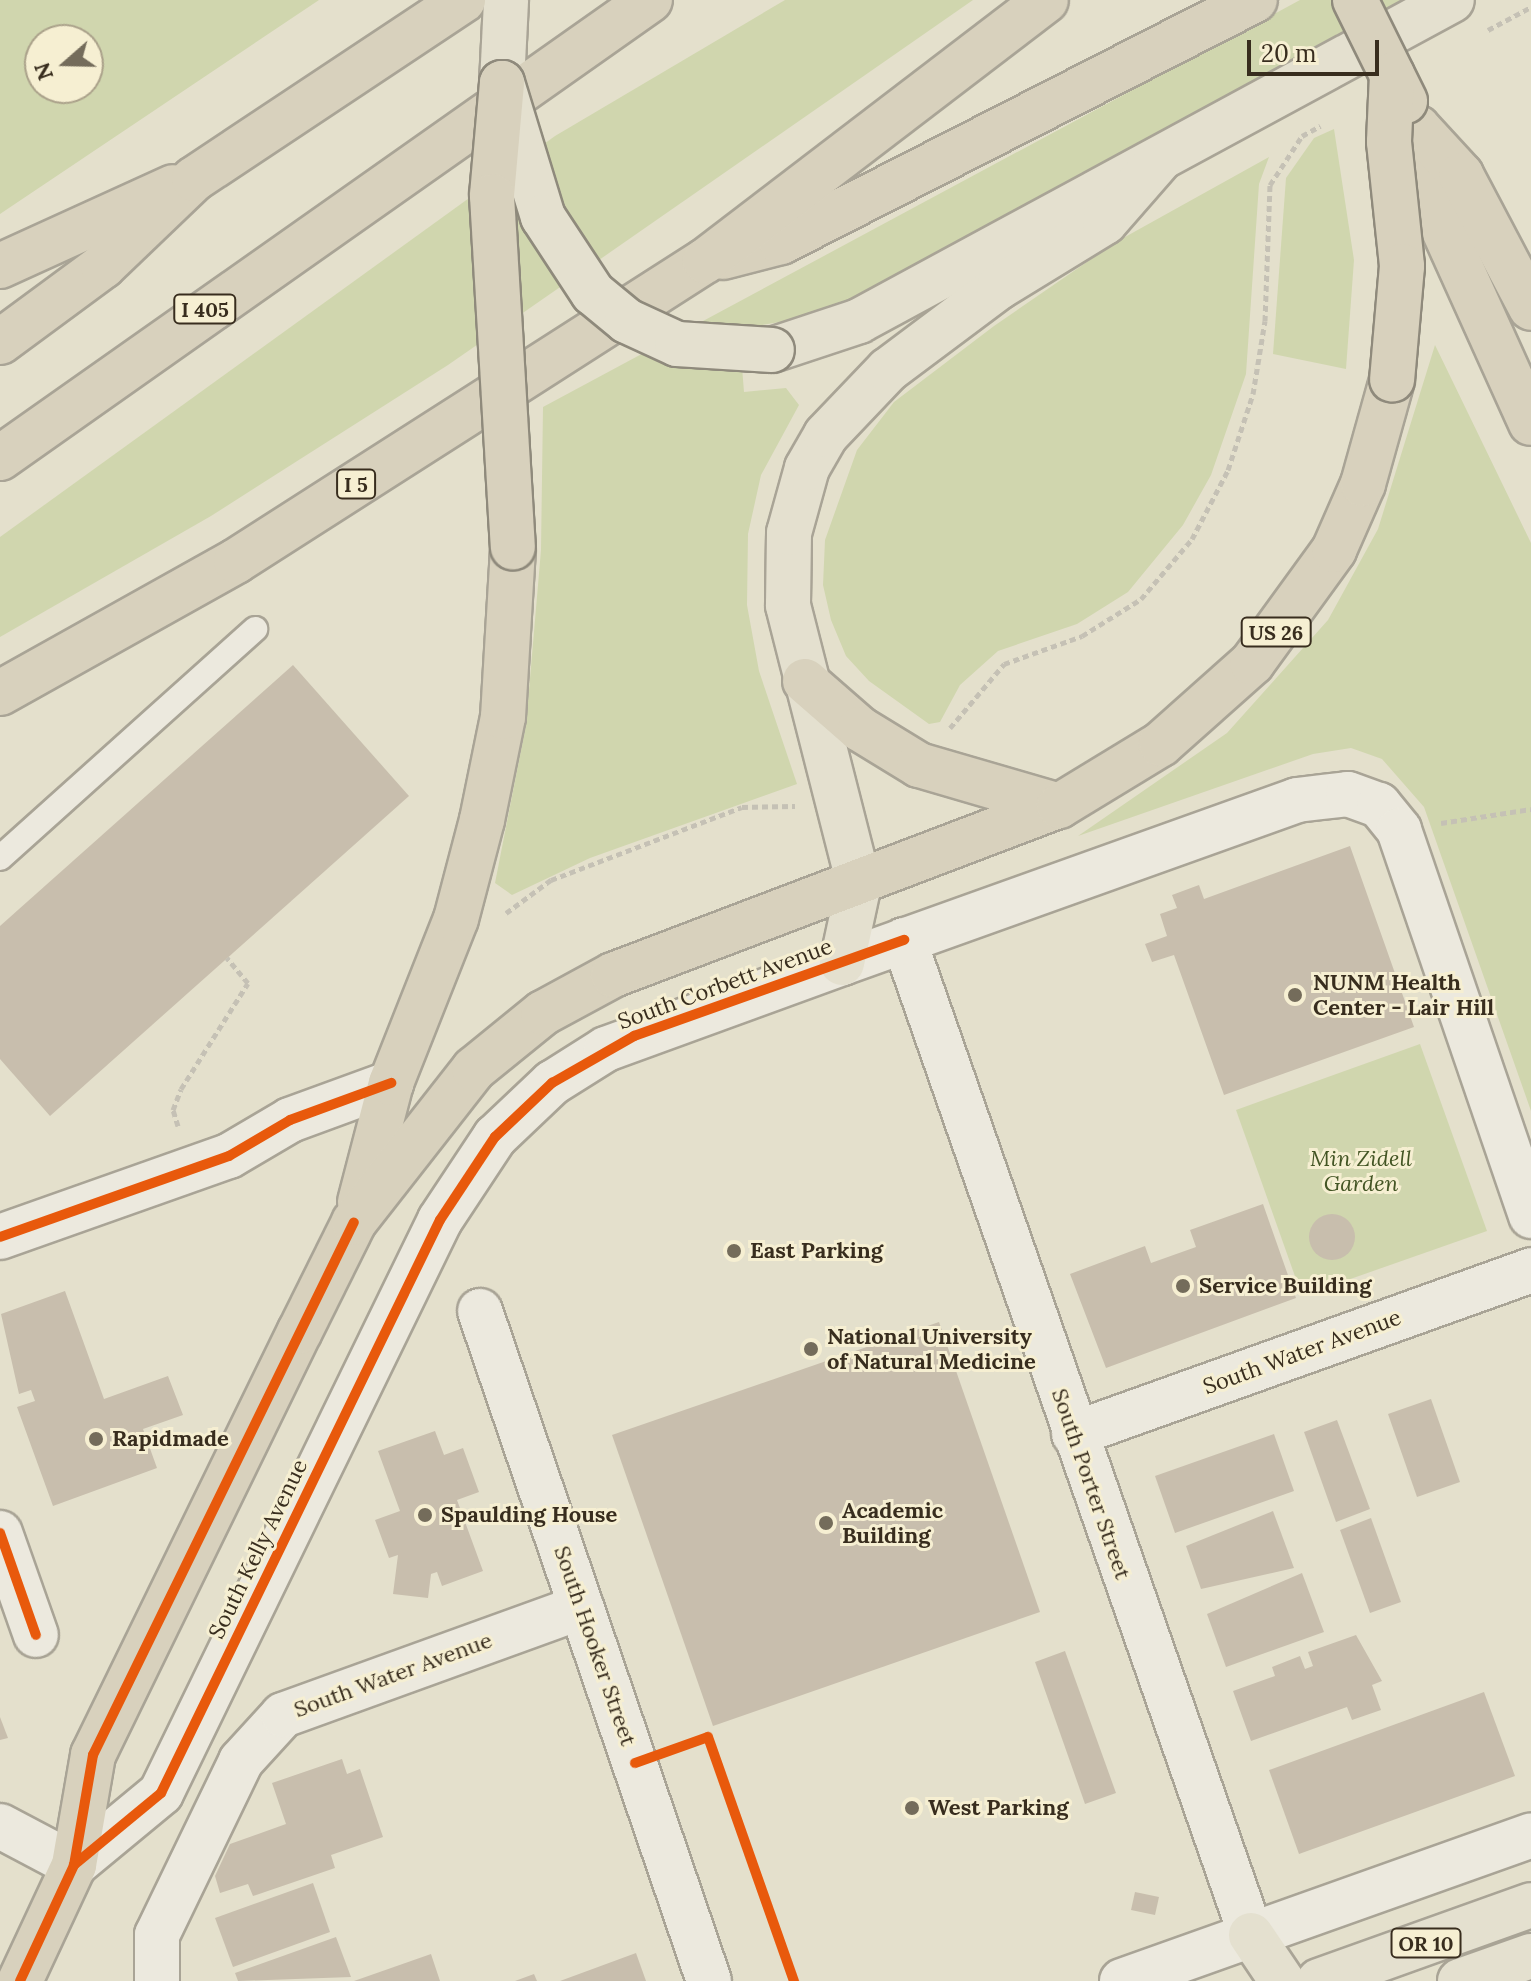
<!DOCTYPE html>
<html>
<head>
<meta charset="utf-8">
<style>
	body { margin:0 }
	#map { position:relative; width:1531px; height:1981px; overflow:hidden; background:#e4e0cc; font-family:Lora,serif }
	div>[style] { position:absolute }
	[style*='--x'] { left:calc(var(--x)*1px); top:calc(var(--y)*1px); width:calc(var(--w)*1px); rotate:calc(var(--a)*1deg) }
	.green>* { inset:0; background:#d0d6ae }
	.building>* { inset:0; background:#c8bead }
	.round { border-radius:50% }
	.path>* { height:5px; margin-top:-2.5px; transform-origin:0; background:repeating-linear-gradient(90deg,#c5c1b5 0 6px,transparent 0 10px) }
	.roads { filter:drop-shadow(2px 0 #a9a496) drop-shadow(-2px 0 #a9a496) drop-shadow(0 2px #a9a496) drop-shadow(0 -2px #a9a496) }
	.lane>* { height:24px; margin:-12px; padding:0 12px; transform-origin:12px; border-radius:12px; background:#ece9de }
	.street>* { height:44px; margin:-22px; padding:0 22px; transform-origin:22px; border-radius:22px; background:#ece9de }
	.secondary>* { height:44px; margin:-22px; padding:0 22px; transform-origin:22px; border-radius:22px; background:#ece9de }
	.primary>* { height:44px; margin:-22px; padding:0 22px; transform-origin:22px; border-radius:22px; background:#e4e0cf }
	.highway>* { height:44px; margin:-22px; padding:0 22px; transform-origin:22px; border-radius:22px; background:#d8d1bd }
	.bridges { filter:drop-shadow(2px 0 #8f8a7c) drop-shadow(-2px 0 #8f8a7c) drop-shadow(0 2px #8f8a7c) drop-shadow(0 -2px #8f8a7c) }
	.primary-bridge>* { height:44px; margin:-22px; padding:0 22px; transform-origin:22px; border-radius:22px; background:#e4e0cf }
	.highway-bridge>* { height:44px; margin:-22px; padding:0 22px; transform-origin:22px; border-radius:22px; background:#d8d1bd }
	.cycleway>* { height:10px; margin:-5px; padding:0 5px; transform-origin:5px; border-radius:5px; background:#e8590c }
	.dots>* { width:22px; height:22px; translate:-50% -50%; box-sizing:border-box; border:4px solid #f6efd2; border-radius:50% }
	span { translate:-50% -50%; white-space:nowrap; text-align:center; line-height:1.15; -webkit-text-stroke:6px #f6efd2; paint-order:stroke }
	.shield-label span { padding:2px 6px; background:#f6efd2; border:2px solid; border-radius:6px; -webkit-text-stroke-width:0 }
	.shield-label { font-size:20px; color:#382d1e; font-weight:700 }
	.poi-label { font-size:22px; color:#382d1e; font-weight:700 }
	.left { translate:0 -50%; text-align:left }
	.street-label { font-size:22px; color:#382d1e }
	.park-label { font-size:22px; color:#435524; font-style:italic }
	.north { position:absolute; left:24px; top:24px; width:80px; height:80px; box-sizing:border-box; background:#f6efd2; border:2px solid #aaa18a; border-radius:50%; rotate:250deg; font-size:22px; font-weight:700; line-height:32px; text-align:center; color:#382d1e }
	.north::after { content:''; display:block; margin:auto; width:28px; height:36px; background:#746c5b; clip-path:polygon(50% 0,100% 100%,50% 72%,0 100%) }
	.scale { position:absolute; left:1247px; top:40px; width:132px; height:36px; box-sizing:border-box; border:4px solid #382d1e; border-top:0; padding-left:10px; font-size:24px; line-height:28px; white-space:nowrap; color:#382d1e; -webkit-text-stroke:6px #f6efd2; paint-order:stroke }
</style>
</head>
<body>
<div id="map">
	<div class="green">
		<i style="clip-path:polygon(evenodd,0 0,319px 0,0 214px,0 0,40px 40px,88px 40px,88px 88px,40px 88px,40px 40px)"></i>
		<i style="clip-path:polygon(785px 0,973px 0,448px 365px,211px 516px,0 637px,0 537px,555px 136px)"></i>
		<i style="clip-path:polygon(1300px 0,1403px 0,880px 287px,820px 315px,739px 329px,744px 392px,786px 388px,799px 405px,761px 475px,748px 534px,747px 605px,759px 671px,797px 784px,590px 858px,512px 895px,495px 883px,526px 725px,541px 550px,543px 407px)"></i>
		<i style="clip-path:polygon(1334px 129px,1354px 260px,1346px 369px,1273px 354px,1286px 178px,1314px 138px)"></i>
		<i style="clip-path:polygon(1269px 157px,1259px 184px,1246px 374px,1211px 475px,1183px 525px,1128px 592px,1077px 624px,998px 651px,960px 685px,940px 722px,929px 724px,869px 681px,846px 656px,831px 620px,823px 585px,825px 540px,857px 450px,894px 402px,994px 326px,1116px 242px)"></i>
		<i style="clip-path:polygon(1435px 345px,1531px 543px,1531px 1111px,1424px 807px,1382px 759px,1351px 748px,1313px 754px,1078px 836px,1227px 733px,1328px 620px,1378px 529px)"></i>
		<i style="clip-path:polygon(1420px 1044px,1487px 1231px,1302px 1296px,1236px 1110px)"></i>
	</div>
	<div class="building">
		<i style="clip-path:polygon(293px 665px,409px 796px,50px 1116px,0 1059px,0 926px)"></i>
		<i style="clip-path:polygon(1350px 846px,1414px 1027px,1224px 1095px,1174px 955px,1152px 962px,1145px 944px,1167px 936px,1160px 914px,1177px 908px,1172px 895px,1199px 885px,1204px 899px)"></i>
		<i style="clip-path:polygon(1263px 1204px,1296px 1298px,1106px 1368px,1070px 1274px,1145px 1246px,1151px 1263px,1196px 1247px,1190px 1230px)"></i>
		<i class="round" style="left:1309px;top:1214px;width:46px;height:46px"></i>
		<i style="clip-path:polygon(65px 1291px,104px 1399px,168px 1376px,183px 1415px,143px 1429px,157px 1468px,53px 1506px,17px 1407px,35px 1401px,31px 1390px,19px 1394px,1px 1314px)"></i>
		<i style="clip-path:polygon(939px 1322px,1040px 1612px,713px 1726px,612px 1435px)"></i>
		<i style="clip-path:polygon(1431px 1399px,1460px 1482px,1417px 1497px,1388px 1414px)"></i>
		<i style="clip-path:polygon(1337px 1420px,1370px 1509px,1336px 1522px,1304px 1432px)"></i>
		<i style="clip-path:polygon(435px 1431px,444px 1455px,463px 1448px,479px 1492px,457px 1500px,483px 1571px,442px 1586px,437px 1572px,431px 1574px,428px 1598px,393px 1594px,398px 1555px,389px 1558px,375px 1520px,400px 1511px,378px 1451px)"></i>
		<i style="clip-path:polygon(1274px 1434px,1294px 1491px,1175px 1533px,1155px 1476px)"></i>
		<i style="clip-path:polygon(1273px 1511px,1294px 1568px,1201px 1589px,1186px 1546px)"></i>
		<i style="clip-path:polygon(1371px 1518px,1401px 1602px,1370px 1613px,1340px 1530px)"></i>
		<i style="clip-path:polygon(1302px 1573px,1324px 1632px,1226px 1667px,1207px 1614px)"></i>
		<i style="clip-path:polygon(1356px 1635px,1382px 1681px,1372px 1685px,1381px 1710px,1352px 1720px,1347px 1707px,1251px 1741px,1233px 1691px,1275px 1676px,1272px 1667px,1300px 1656px,1305px 1669px,1313px 1666px,1308px 1652px)"></i>
		<i style="clip-path:polygon(1065px 1651px,1116px 1793px,1085px 1804px,1035px 1662px)"></i>
		<i style="clip-path:polygon(1484px 1692px,1515px 1776px,1299px 1854px,1269px 1770px)"></i>
		<i style="clip-path:polygon(0 1717px,8px 1738px,0 1740px)"></i>
		<i style="clip-path:polygon(342px 1759px,347px 1774px,360px 1769px,383px 1837px,331px 1855px,335px 1868px,253px 1896px,248px 1884px,220px 1893px,215px 1876px,230px 1844px,286px 1824px,272px 1783px)"></i>
		<i style="clip-path:polygon(313px 1883px,330px 1932px,233px 1967px,215px 1918px)"></i>
		<i style="clip-path:polygon(1135px 1892px,1159px 1897px,1155px 1915px,1131px 1910px)"></i>
		<i style="clip-path:polygon(336px 1937px,351px 1977px,238px 1981px,235px 1973px)"></i>
		<i style="clip-path:polygon(636px 1953px,646px 1981px,560px 1981px)"></i>
		<i style="clip-path:polygon(431px 1954px,440px 1981px,354px 1981px)"></i>
		<i style="clip-path:polygon(534px 1974px,537px 1981px,515px 1981px)"></i>
	</div>
	<div class="path">
		<i style="--x:1488;--y:30;--w:49;--a:-28.1"></i>
		<i style="--x:950;--y:728;--w:84;--a:-49.8"></i>
		<i style="--x:1004;--y:664;--w:83;--a:-19.7"></i>
		<i style="--x:1082;--y:636;--w:70;--a:-32.1"></i>
		<i style="--x:1141;--y:599;--w:79;--a:-49.6"></i>
		<i style="--x:1192;--y:539;--w:78;--a:-62.4"></i>
		<i style="--x:1228;--y:470;--w:80;--a:-71.8"></i>
		<i style="--x:1253;--y:394;--w:74;--a:-80.7"></i>
		<i style="--x:1265;--y:321;--w:136;--a:-87.9"></i>
		<i style="--x:1270;--y:185;--w:59;--a:-56.9"></i>
		<i style="--x:1302;--y:136;--w:21;--a:-29"></i>
		<i style="--x:1441;--y:823;--w:91;--a:-8.8"></i>
		<i style="--x:506;--y:913;--w:56;--a:-36.3"></i>
		<i style="--x:551;--y:880;--w:204;--a:-20.9"></i>
		<i style="--x:742;--y:807;--w:53;--a:-1.1"></i>
		<i style="--x:178;--y:1126;--w:17;--a:-107"></i>
		<i style="--x:173;--y:1110;--w:22;--a:-69"></i>
		<i style="--x:181;--y:1089;--w:125;--a:-57.7"></i>
		<i style="--x:248;--y:983;--w:33;--a:-130"></i>
	</div>
	<div class="roads">
		<div class="lane">
			<i style="--x:0;--y:858;--w:343;--a:-41.9"></i>
		</div>
		<div class="street">
			<i style="--x:904;--y:940;--w:1054;--a:70.77"></i>
			<i style="--x:842;--y:963;--w:483;--a:-19.7"></i>
			<i style="--x:1297;--y:800;--w:51;--a:-6.7"></i>
			<i style="--x:1348;--y:794;--w:33;--a:20"></i>
			<i style="--x:1379;--y:805;--w:32;--a:51"></i>
			<i style="--x:1399;--y:830;--w:408;--a:71.1"></i>
			<i style="--x:0;--y:1237;--w:243;--a:-19.5"></i>
			<i style="--x:229;--y:1156;--w:71;--a:-30.5"></i>
			<i style="--x:290;--y:1120;--w:108;--a:-20.1"></i>
			<i style="--x:480;--y:1311;--w:708;--a:71.13"></i>
			<i style="--x:1074;--y:1434;--w:486;--a:-19.7"></i>
			<i style="--x:0;--y:1533;--w:108;--a:70.6"></i>
			<i style="--x:0;--y:1826;--w:84;--a:27.8"></i>
			<i style="--x:157;--y:1981;--w:46;--a:-90"></i>
			<i style="--x:157;--y:1935;--w:193;--a:-64.2"></i>
			<i style="--x:241;--y:1761;--w:62;--a:-47.6"></i>
			<i style="--x:283;--y:1715;--w:317;--a:-19.9"></i>
			<i style="--x:1122;--y:1981;--w:434;--a:-19.6"></i>
		</div>
		<div class="secondary">
			<i style="--x:74;--y:1865;--w:113;--a:-39.6"></i>
			<i style="--x:161;--y:1793;--w:637;--a:-64.04"></i>
			<i style="--x:440;--y:1220;--w:100;--a:-56.5"></i>
			<i style="--x:495;--y:1137;--w:79;--a:-43.5"></i>
			<i style="--x:552;--y:1083;--w:64;--a:-32.2"></i>
			<i style="--x:606;--y:1049;--w:251;--a:-20"></i>
		</div>
		<div class="primary">
			<i style="--x:502;--y:83;--w:83;--a:-87.2"></i>
			<i style="--x:772;--y:350;--w:92;--a:-18.4"></i>
			<i style="--x:859;--y:321;--w:674;--a:-28.43"></i>
			<i style="--x:842;--y:963;--w:81;--a:-77.9"></i>
			<i style="--x:859;--y:884;--w:288;--a:-104.3"></i>
			<i style="--x:788;--y:605;--w:72;--a:-89.2"></i>
			<i style="--x:789;--y:533;--w:67;--a:-74.5"></i>
			<i style="--x:807;--y:468;--w:38;--a:-60"></i>
			<i style="--x:826;--y:435;--w:90;--a:-46.4"></i>
			<i style="--x:888;--y:370;--w:139;--a:-36.8"></i>
			<i style="--x:999;--y:287;--w:124;--a:-31.5"></i>
			<i style="--x:1105;--y:222;--w:84;--a:-48.9"></i>
			<i style="--x:1251;--y:1935;--w:55;--a:56"></i>
			<i style="--x:1319;--y:1981;--w:225;--a:-19.7"></i>
			<i style="--x:1460;--y:1981;--w:75;--a:-19.4"></i>
		</div>
		<div class="highway">
			<i style="--x:1418;--y:128;--w:68;--a:81.5"></i>
			<i style="--x:1428;--y:195;--w:250;--a:65.7"></i>
			<i style="--x:1418;--y:128;--w:64;--a:47.5"></i>
			<i style="--x:1461;--y:175;--w:150;--a:62.2"></i>
			<i style="--x:723;--y:257;--w:60;--a:-14.5"></i>
			<i style="--x:781;--y:242;--w:532;--a:-27.05"></i>
			<i style="--x:0;--y:266;--w:190;--a:-24.5"></i>
			<i style="--x:0;--y:342;--w:128;--a:-36.4"></i>
			<i style="--x:103;--y:266;--w:126;--a:-43.7"></i>
			<i style="--x:194;--y:179;--w:323;--a:-33.6"></i>
			<i style="--x:0;--y:458;--w:795;--a:-35.17"></i>
			<i style="--x:805;--y:681;--w:73;--a:41.1"></i>
			<i style="--x:860;--y:729;--w:69;--a:31.4"></i>
			<i style="--x:919;--y:765;--w:146;--a:16.3"></i>
			<i style="--x:0;--y:693;--w:270;--a:-29.2"></i>
			<i style="--x:236;--y:561;--w:557;--a:-32.61"></i>
			<i style="--x:705;--y:261;--w:429;--a:-37.4"></i>
			<i style="--x:360;--y:1202;--w:123;--a:-75.4"></i>
			<i style="--x:391;--y:1083;--w:176;--a:-68.4"></i>
			<i style="--x:456;--y:919;--w:102;--a:-75.3"></i>
			<i style="--x:482;--y:820;--w:105;--a:-78.5"></i>
			<i style="--x:503;--y:717;--w:170;--a:-86.6"></i>
			<i style="--x:20;--y:1981;--w:128;--a:-65"></i>
			<i style="--x:74;--y:1865;--w:112;--a:-80.2"></i>
			<i style="--x:93;--y:1755;--w:472;--a:-64"></i>
			<i style="--x:300;--y:1331;--w:122;--a:-63.6"></i>
			<i style="--x:354;--y:1222;--w:194;--a:-51.9"></i>
			<i style="--x:474;--y:1069;--w:89;--a:-39.1"></i>
			<i style="--x:543;--y:1013;--w:80;--a:-28.5"></i>
			<i style="--x:613;--y:975;--w:477;--a:-20.8"></i>
			<i style="--x:1059;--y:806;--w:119;--a:-31.3"></i>
			<i style="--x:1161;--y:744;--w:122;--a:-41.7"></i>
			<i style="--x:1252;--y:663;--w:140;--a:-54"></i>
			<i style="--x:1334;--y:550;--w:72;--a:-66.3"></i>
			<i style="--x:1363;--y:484;--w:108;--a:-74.4"></i>
		</div>
	</div>
	<div class="bridges">
		<div class="primary-bridge">
			<i style="--x:502;--y:83;--w:140;--a:73"></i>
			<i style="--x:543;--y:217;--w:91;--a:56.7"></i>
			<i style="--x:593;--y:293;--w:44;--a:39.5"></i>
			<i style="--x:627;--y:321;--w:55;--a:24.7"></i>
			<i style="--x:677;--y:344;--w:95;--a:3.6"></i>
		</div>
		<div class="highway-bridge">
			<i style="--x:1355;--y:0;--w:113;--a:63.7"></i>
			<i style="--x:1392;--y:75;--w:67;--a:92.6"></i>
			<i style="--x:1389;--y:142;--w:125;--a:84"></i>
			<i style="--x:1402;--y:266;--w:114;--a:95"></i>
			<i style="--x:502;--y:83;--w:113;--a:95.1"></i>
			<i style="--x:492;--y:196;--w:352;--a:86.6"></i>
		</div>
	</div>
	<div class="cycleway">
		<i style="--x:0;--y:1237;--w:243;--a:-19.5"></i>
		<i style="--x:229;--y:1156;--w:71;--a:-30.5"></i>
		<i style="--x:290;--y:1120;--w:108;--a:-20.1"></i>
		<i style="--x:0;--y:1533;--w:108;--a:70.6"></i>
		<i style="--x:635;--y:1763;--w:77;--a:-19.6"></i>
		<i style="--x:708;--y:1737;--w:259;--a:70.6"></i>
		<i style="--x:74;--y:1865;--w:113;--a:-39.6"></i>
		<i style="--x:161;--y:1793;--w:637;--a:-64.04"></i>
		<i style="--x:440;--y:1220;--w:100;--a:-56.5"></i>
		<i style="--x:495;--y:1137;--w:79;--a:-43.5"></i>
		<i style="--x:552;--y:1083;--w:95;--a:-29.8"></i>
		<i style="--x:634;--y:1036;--w:287;--a:-19.6"></i>
		<i style="--x:20;--y:1981;--w:128;--a:-65"></i>
		<i style="--x:74;--y:1865;--w:112;--a:-80.2"></i>
		<i style="--x:93;--y:1755;--w:593;--a:-63.91"></i>
	</div>
	<div class="dots">
		<i style="left:1295px;top:995px;background:#746c5b"></i>
		<i style="left:734px;top:1251px;background:#746c5b"></i>
		<i style="left:1183px;top:1286px;background:#746c5b"></i>
		<i style="left:811px;top:1349px;background:#746c5b"></i>
		<i style="left:96px;top:1439px;background:#746c5b"></i>
		<i style="left:425px;top:1515px;background:#746c5b"></i>
		<i style="left:826px;top:1523px;background:#746c5b"></i>
		<i style="left:912px;top:1808px;background:#746c5b"></i>
	</div>
	<div class="shield-label">
		<span style="left:205px;top:309px">I 405</span>
		<span style="left:356px;top:484px">I 5</span>
		<span style="left:1276px;top:632px">US 26</span>
		<span style="left:1426px;top:1943px">OR 10</span>
	</div>
	<div class="poi-label">
		<span class="left" style="left:1313px;top:995px">NUNM Health<br>Center - Lair Hill</span>
		<span class="left" style="left:750px;top:1251px">East Parking</span>
		<span class="left" style="left:1199px;top:1286px">Service Building</span>
		<span class="left" style="left:827px;top:1349px">National University<br>of Natural Medicine</span>
		<span class="left" style="left:112px;top:1439px">Rapidmade</span>
		<span class="left" style="left:842px;top:1523px">Academic<br>Building</span>
		<span class="left" style="left:441px;top:1515px">Spaulding House</span>
		<span class="left" style="left:928px;top:1808px">West Parking</span>
	</div>
	<div class="street-label">
		<span style="left:725px;top:984px;rotate:-20deg">South Corbett Avenue</span>
		<span style="left:1302px;top:1352px;rotate:-20deg">South Water Avenue</span>
		<span style="left:1091px;top:1484px;rotate:71deg">South Porter Street</span>
		<span style="left:258px;top:1549px;rotate:-64deg">South Kelly Avenue</span>
		<span style="left:595px;top:1646px;rotate:71deg">South Hooker Street</span>
		<span style="left:393px;top:1675px;rotate:-20deg">South Water Avenue</span>
	</div>
	<div class="park-label">
		<span style="left:1361px;top:1171px">Min Zidell<br>Garden</span>
	</div>
	<div class="north">N</div>
	<div class="scale">20 m</div>
</div>
</body>
</html>
